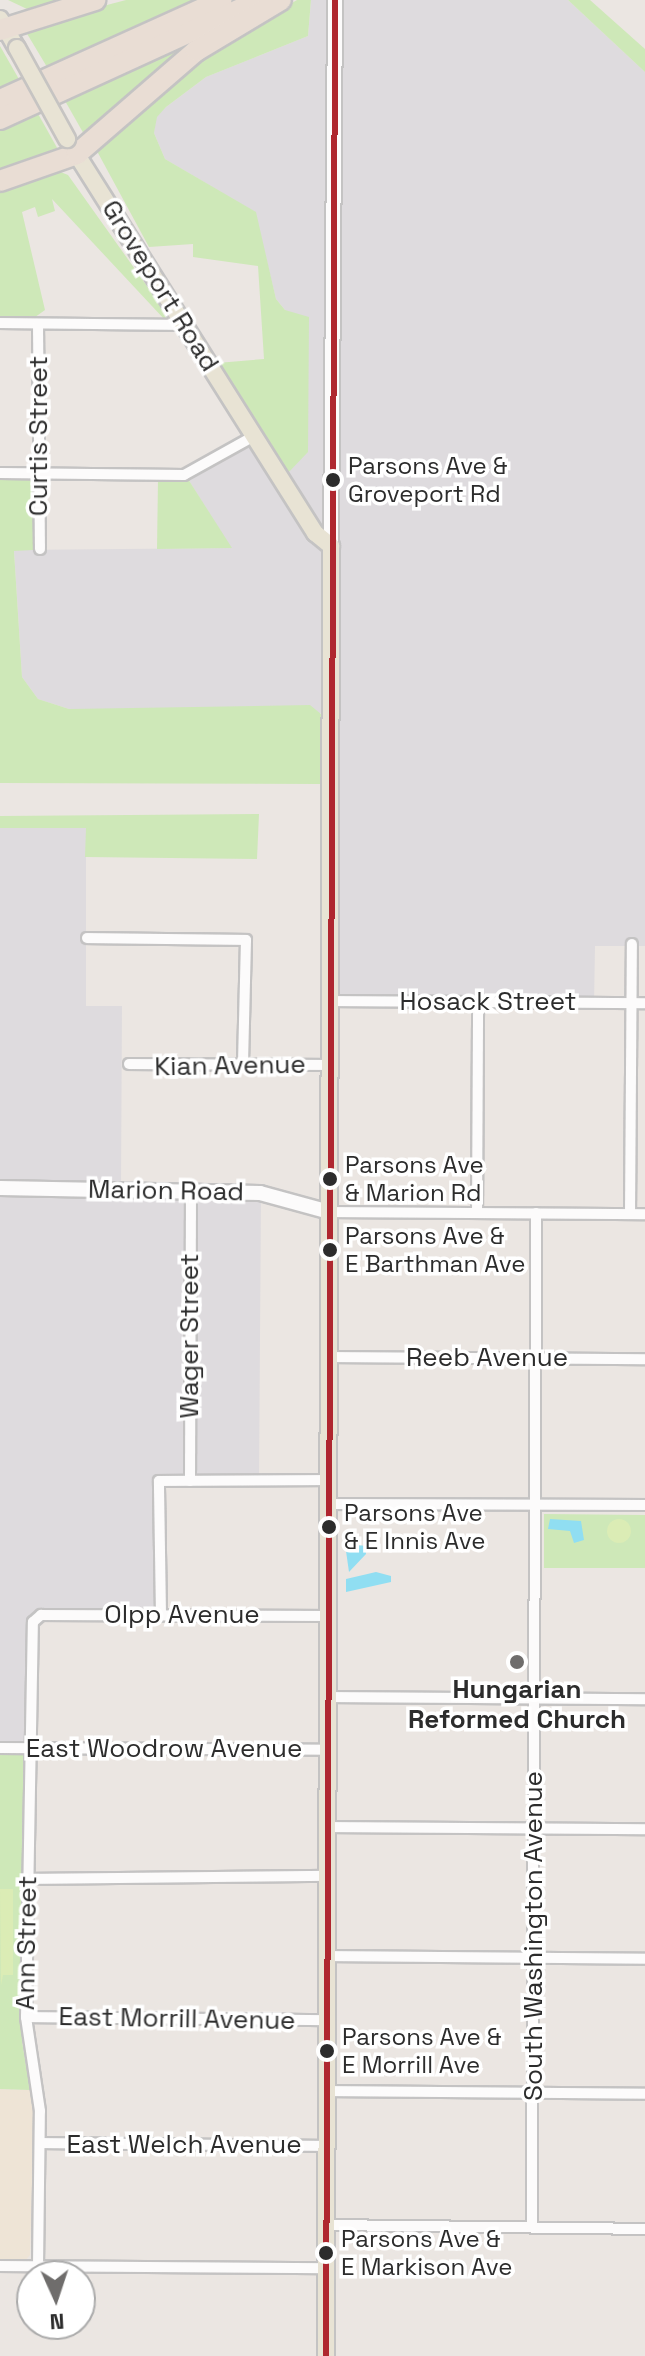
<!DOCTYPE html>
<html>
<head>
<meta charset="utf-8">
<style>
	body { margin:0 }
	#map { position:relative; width:645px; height:2356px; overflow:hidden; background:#ebe6e2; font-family:"Space Grotesk",sans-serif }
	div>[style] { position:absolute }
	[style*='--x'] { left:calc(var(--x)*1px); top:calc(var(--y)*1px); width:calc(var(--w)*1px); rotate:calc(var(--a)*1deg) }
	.industrial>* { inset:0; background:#dedbde }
	.education>* { inset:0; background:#eee4d6 }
	.green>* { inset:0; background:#cee8b8 }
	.pitch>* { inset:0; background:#dbecb5 }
	.round { border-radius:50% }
	.water>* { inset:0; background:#90def2 }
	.roads { filter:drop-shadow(2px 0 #c4c3c3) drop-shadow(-2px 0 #c4c3c3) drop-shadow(0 2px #c4c3c3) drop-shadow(0 -2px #c4c3c3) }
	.street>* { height:10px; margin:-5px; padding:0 5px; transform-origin:5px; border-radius:5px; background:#fcfbfb }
	.secondary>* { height:14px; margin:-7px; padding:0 7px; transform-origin:7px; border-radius:7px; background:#fcfbfb }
	.primary>* { height:16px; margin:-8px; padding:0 8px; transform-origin:8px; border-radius:8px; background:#e8e3d4 }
	.highway>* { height:20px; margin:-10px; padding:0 10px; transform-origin:10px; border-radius:10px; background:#e9ddd4 }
	.bridges { filter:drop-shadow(2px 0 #c6c4c2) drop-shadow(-2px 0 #c6c4c2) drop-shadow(0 2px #c6c4c2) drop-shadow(0 -2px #c6c4c2) }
	.primary-bridge>* { height:16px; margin:-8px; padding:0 8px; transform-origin:8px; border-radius:8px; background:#e8e3d4 }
	.bus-1>* { height:6px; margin:-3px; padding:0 3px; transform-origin:3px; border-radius:3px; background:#af272f }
	.dots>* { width:22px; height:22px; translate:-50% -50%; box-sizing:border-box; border:4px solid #fff; border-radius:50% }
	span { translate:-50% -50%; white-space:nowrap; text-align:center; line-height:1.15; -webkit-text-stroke:7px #fff; paint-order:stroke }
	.bus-label { font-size:24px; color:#2c2c2c }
	.left { translate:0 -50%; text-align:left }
	.street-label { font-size:26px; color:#2c2c2c }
	.poi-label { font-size:26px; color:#2c2c2c; font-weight:700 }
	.north { position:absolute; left:16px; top:2260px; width:80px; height:80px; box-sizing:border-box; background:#fff; border:2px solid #ababab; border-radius:50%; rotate:177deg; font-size:22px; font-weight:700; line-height:32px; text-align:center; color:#2c2c2c }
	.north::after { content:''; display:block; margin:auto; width:28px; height:36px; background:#6f6d6c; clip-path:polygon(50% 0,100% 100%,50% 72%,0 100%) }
</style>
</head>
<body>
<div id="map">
	<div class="industrial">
		<i style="clip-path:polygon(311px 0,568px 0,645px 72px,645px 946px,595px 946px,594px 1004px,328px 1005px,333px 814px,321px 814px,321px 713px,69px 709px,38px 699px,22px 677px,14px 550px,231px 548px,188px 479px,263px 436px,285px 310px,276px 299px,255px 212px,165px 159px,154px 133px,156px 117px,166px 107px,206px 77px,308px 36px)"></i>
		<i style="clip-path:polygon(0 828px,86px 828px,86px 1006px,122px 1006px,121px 1188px,261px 1196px,259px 1481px,162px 1481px,161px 1616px,33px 1616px,25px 1755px,0 1755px)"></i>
	</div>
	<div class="education">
		<i style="clip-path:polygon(0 2089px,30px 2090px,34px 2116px,30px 2255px,25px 2261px,0 2260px)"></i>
	</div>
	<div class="green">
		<i style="clip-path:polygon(8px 0,70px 0,27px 9px)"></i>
		<i style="clip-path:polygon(126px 0,201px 0,47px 67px,23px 27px)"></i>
		<i style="clip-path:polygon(297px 0,311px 0,308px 36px,206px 77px,166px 107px,157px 117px,154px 133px,165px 159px,256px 212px,276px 299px,285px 310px,309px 317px,308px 452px,287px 474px,217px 363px,264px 359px,258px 266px,193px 257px,193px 244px,149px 247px,98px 153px,99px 143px,213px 49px)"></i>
		<i style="clip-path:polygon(568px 0,590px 0,645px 49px,645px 72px)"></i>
		<i style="clip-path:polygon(218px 28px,85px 136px,64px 99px)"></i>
		<i style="clip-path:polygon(0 46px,20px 81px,0 90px)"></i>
		<i style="clip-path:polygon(37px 112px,60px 153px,0 174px,0 129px)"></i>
		<i style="clip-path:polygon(58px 171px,68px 175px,169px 317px,165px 320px,52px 199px,55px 211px,38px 217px,35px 207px,22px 212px,45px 310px,31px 320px,0 319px,0 190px)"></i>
		<i style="clip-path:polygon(0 479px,35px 479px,33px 550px,14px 551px,22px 677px,38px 699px,69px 709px,310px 705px,321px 714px,321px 784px,0 783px)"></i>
		<i style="clip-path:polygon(188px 479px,232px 548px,157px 549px,158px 480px)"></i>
		<i style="clip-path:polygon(259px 814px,257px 859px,85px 857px,86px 828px,0 828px,0 816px)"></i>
		<i style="clip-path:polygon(544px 1514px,645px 1515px,645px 1568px,544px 1568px)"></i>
		<i style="clip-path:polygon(0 1755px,25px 1755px,22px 2041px,30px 2090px,0 2089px)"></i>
	</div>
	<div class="pitch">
		<i class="round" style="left:607px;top:1519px;width:24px;height:24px"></i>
		<i style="clip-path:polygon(0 1889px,13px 1889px,13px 1975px,3px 1975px,1px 1985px)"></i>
	</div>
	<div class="water">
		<i style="clip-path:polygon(550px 1519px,581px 1521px,584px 1540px,574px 1543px,570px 1531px,548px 1529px)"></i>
		<i style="clip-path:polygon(353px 1544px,365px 1546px,366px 1554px,349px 1572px,346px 1551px)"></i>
		<i style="clip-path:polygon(376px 1572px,391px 1576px,391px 1582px,346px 1592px,346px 1579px)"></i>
	</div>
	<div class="roads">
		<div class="street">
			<i style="--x:0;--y:323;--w:184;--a:0.6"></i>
			<i style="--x:38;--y:324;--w:225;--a:89.5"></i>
			<i style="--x:0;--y:473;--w:184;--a:0.6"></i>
			<i style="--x:184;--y:475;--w:80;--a:-29.1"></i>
			<i style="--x:87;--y:938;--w:159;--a:0.7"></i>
			<i style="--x:246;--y:940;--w:125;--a:91.4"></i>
			<i style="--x:331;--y:1001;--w:314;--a:0.4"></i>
			<i style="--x:129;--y:1064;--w:202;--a:0.3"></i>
			<i style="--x:330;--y:1212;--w:315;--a:0.4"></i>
			<i style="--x:477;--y:1213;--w:211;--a:-89.7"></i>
			<i style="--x:630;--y:1214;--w:270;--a:-89.6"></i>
			<i style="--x:330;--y:1357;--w:315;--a:0.4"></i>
			<i style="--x:190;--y:1481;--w:289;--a:-89.8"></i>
			<i style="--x:329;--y:1504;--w:316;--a:0.2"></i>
			<i style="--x:161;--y:1615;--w:134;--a:-90.9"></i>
			<i style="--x:159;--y:1481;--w:171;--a:-0.3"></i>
			<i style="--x:329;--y:1697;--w:316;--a:0.4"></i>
			<i style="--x:0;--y:1748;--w:329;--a:0.3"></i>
			<i style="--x:328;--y:1827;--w:317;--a:0.4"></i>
			<i style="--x:28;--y:1879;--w:300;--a:-0.6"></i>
			<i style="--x:327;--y:1956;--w:318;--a:0.5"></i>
			<i style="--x:26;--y:2017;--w:301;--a:0.6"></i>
			<i style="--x:327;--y:2091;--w:318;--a:0.5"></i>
			<i style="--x:41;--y:2143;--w:286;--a:0.6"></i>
			<i style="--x:326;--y:2225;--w:319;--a:0.7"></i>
			<i style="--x:532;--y:2227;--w:1014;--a:-89.77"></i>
			<i style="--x:0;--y:2266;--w:326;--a:0.4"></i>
			<i style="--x:38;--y:2266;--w:155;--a:-89.3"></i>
			<i style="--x:40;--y:2111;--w:95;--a:-98.5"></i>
			<i style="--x:26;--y:2017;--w:395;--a:-89"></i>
			<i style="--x:33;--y:1622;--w:11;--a:-41"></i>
			<i style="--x:41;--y:1615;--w:288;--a:0.2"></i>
		</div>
		<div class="secondary">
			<i style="--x:331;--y:546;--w:546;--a:-89.58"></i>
			<i style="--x:0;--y:1188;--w:260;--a:1.1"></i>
			<i style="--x:260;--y:1193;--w:73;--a:15.2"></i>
		</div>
		<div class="primary">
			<i style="--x:0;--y:19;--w:34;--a:60"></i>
			<i style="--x:72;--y:147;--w:456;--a:57.8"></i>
			<i style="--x:315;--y:533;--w:21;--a:39"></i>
			<i style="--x:331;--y:546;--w:1810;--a:90.16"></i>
		</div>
		<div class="highway">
			<i style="--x:0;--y:30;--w:100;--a:-17.5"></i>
			<i style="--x:0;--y:100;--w:243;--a:-24.3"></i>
			<i style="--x:0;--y:119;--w:281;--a:-24.6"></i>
			<i style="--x:0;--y:181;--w:82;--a:-19.3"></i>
			<i style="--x:77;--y:154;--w:157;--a:-40.9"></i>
			<i style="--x:196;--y:51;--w:99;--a:-31"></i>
		</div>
	</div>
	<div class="bridges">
		<div class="primary-bridge">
			<i style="--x:17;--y:48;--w:104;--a:61.2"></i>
		</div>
	</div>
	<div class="bus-1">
		<i style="--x:326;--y:2356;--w:2356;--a:-89.78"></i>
	</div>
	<div class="dots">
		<i style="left:333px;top:480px;background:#2c2c2c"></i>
		<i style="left:330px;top:1179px;background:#2c2c2c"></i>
		<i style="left:330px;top:1250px;background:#2c2c2c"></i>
		<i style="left:329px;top:1527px;background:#2c2c2c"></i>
		<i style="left:517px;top:1662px;background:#6f6d6c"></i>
		<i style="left:327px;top:2051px;background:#2c2c2c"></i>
		<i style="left:326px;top:2253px;background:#2c2c2c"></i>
	</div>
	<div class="bus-label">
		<span class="left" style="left:348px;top:480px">Parsons Ave &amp;<br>Groveport Rd</span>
		<span class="left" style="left:345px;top:1179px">Parsons Ave<br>&amp; Marion Rd</span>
		<span class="left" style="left:345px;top:1250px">Parsons Ave &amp;<br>E Barthman Ave</span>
		<span class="left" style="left:344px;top:1527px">Parsons Ave<br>&amp; E Innis Ave</span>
		<span class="left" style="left:342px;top:2051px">Parsons Ave &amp;<br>E Morrill Ave</span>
		<span class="left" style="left:341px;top:2253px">Parsons Ave &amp;<br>E Markison Ave</span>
	</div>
	<div class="street-label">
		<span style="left:160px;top:286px;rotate:58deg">Groveport Road</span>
		<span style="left:39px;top:436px;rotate:-90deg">Curtis Street</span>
		<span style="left:488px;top:1002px">Hosack Street</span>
		<span style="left:230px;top:1066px;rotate:-1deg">Kian Avenue</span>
		<span style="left:166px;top:1191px;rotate:1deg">Marion Road</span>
		<span style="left:190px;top:1336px;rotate:-90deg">Wager Street</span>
		<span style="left:487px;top:1358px">Reeb Avenue</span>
		<span style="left:182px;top:1615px">Olpp Avenue</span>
		<span style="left:164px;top:1749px">East Woodrow Avenue</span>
		<span style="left:534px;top:1936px;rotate:-90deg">South Washington Avenue</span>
		<span style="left:27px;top:1943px;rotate:-89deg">Ann Street</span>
		<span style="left:177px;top:2019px;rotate:1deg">East Morrill Avenue</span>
		<span style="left:184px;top:2145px">East Welch Avenue</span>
	</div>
	<div class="poi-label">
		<span style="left:517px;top:1705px">Hungarian<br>Reformed Church</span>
	</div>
	<div class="north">N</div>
</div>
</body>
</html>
